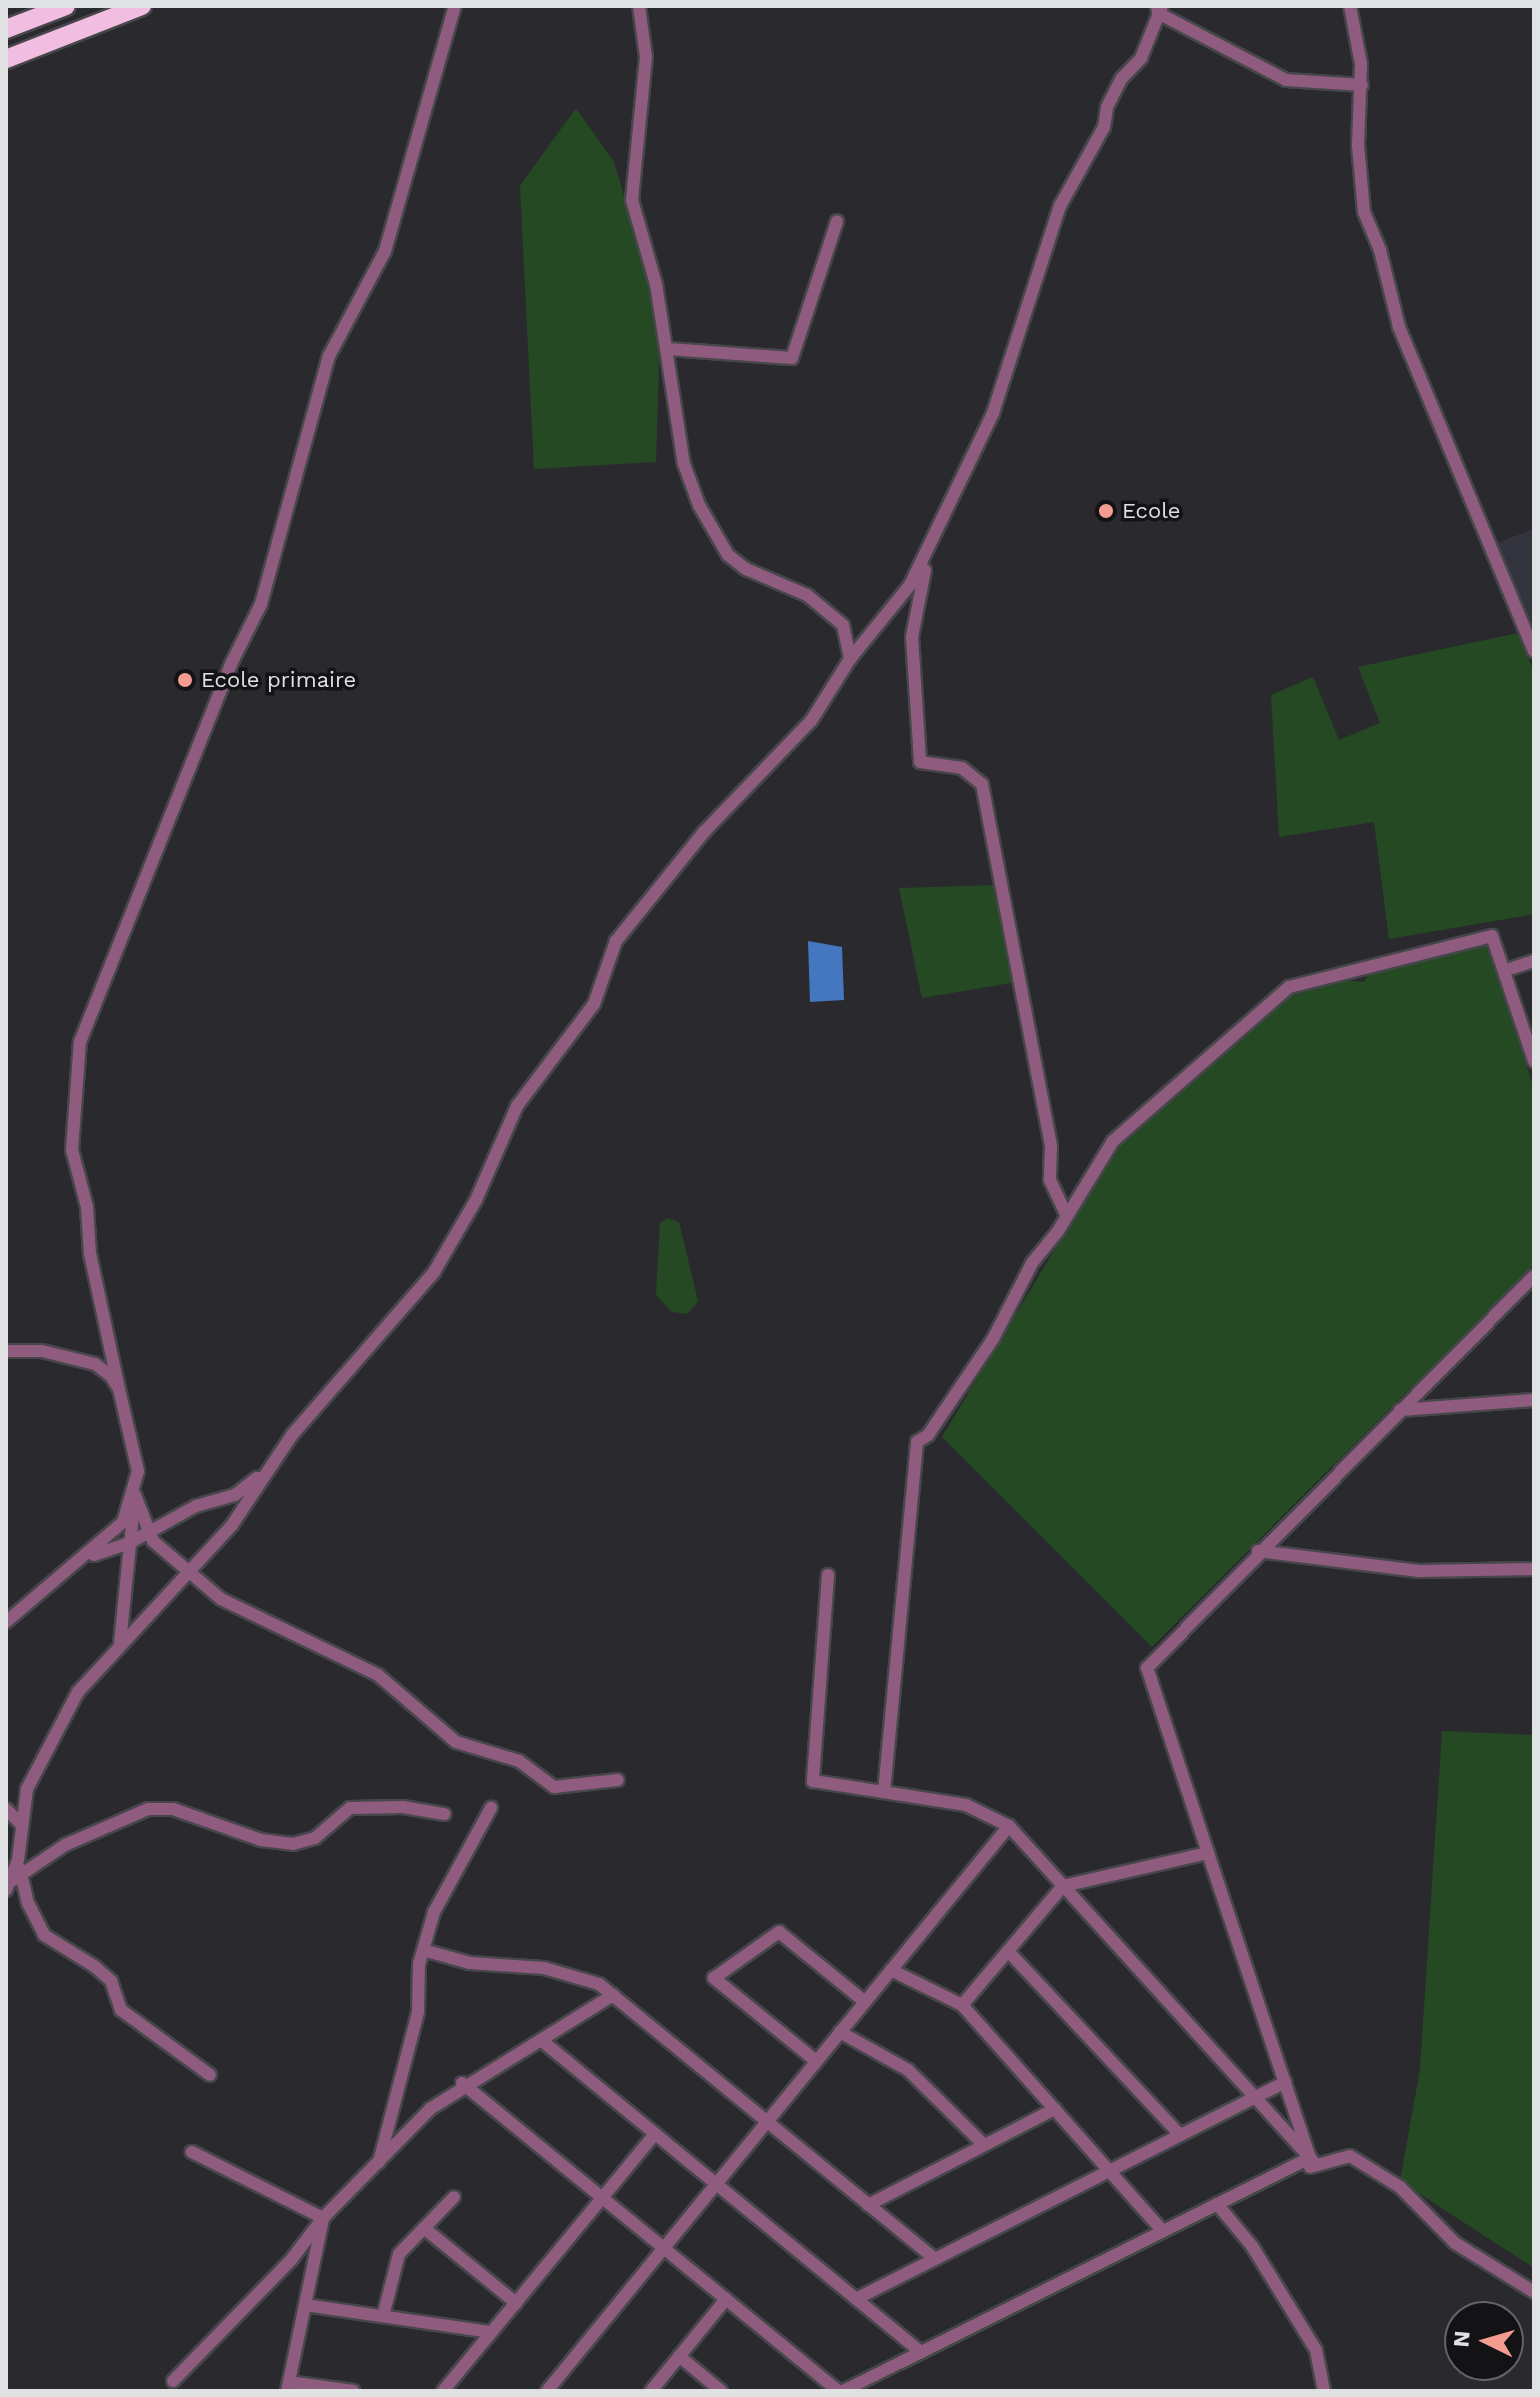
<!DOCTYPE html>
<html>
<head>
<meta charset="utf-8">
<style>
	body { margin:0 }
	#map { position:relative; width:1540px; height:2397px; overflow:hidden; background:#2a2a2e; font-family:"Work Sans",sans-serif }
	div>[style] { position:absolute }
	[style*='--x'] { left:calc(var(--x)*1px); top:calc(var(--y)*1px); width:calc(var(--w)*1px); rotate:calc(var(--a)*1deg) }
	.built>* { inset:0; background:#33343d }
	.green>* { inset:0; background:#254923 }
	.water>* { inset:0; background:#4477bf }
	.roads { filter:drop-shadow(2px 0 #47474b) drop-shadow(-2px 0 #47474b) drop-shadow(0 2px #47474b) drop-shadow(0 -2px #47474b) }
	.minor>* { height:12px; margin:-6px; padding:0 6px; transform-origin:6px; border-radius:6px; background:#8f5c80 }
	.highway>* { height:18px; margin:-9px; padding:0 9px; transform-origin:9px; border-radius:9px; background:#f1bde0 }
	.dots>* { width:22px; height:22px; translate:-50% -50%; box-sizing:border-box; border:4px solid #131315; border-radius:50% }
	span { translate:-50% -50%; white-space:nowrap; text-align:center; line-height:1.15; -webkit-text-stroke:7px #131315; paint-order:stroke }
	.poi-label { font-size:22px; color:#e0e1e3 }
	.left { translate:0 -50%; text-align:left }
	.frame { position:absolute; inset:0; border:8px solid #e0e1e3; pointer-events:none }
	.north { position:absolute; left:1444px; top:2301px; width:80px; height:80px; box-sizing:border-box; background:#131315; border:2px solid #656567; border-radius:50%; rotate:275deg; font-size:22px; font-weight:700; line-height:32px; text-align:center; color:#e0e1e3 }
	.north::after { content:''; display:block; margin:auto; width:28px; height:36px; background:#f59c91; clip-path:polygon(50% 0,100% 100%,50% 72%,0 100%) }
</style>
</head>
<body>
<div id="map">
	<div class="built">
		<i style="clip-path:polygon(1534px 529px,1534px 625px,1529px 627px,1494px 544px)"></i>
	</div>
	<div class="green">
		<i style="clip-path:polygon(576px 108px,614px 162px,652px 291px,660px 329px,656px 462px,534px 469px,520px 186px)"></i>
		<i style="clip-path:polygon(1518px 633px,1534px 672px,1534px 914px,1389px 939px,1374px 822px,1279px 837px,1271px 695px,1313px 677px,1339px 740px,1380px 723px,1358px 667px)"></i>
		<i style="clip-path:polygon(999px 885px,1017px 982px,922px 998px,899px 888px)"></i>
		<i style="clip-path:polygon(1489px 942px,1534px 1090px,1534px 1264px,1152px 1647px,942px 1437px,1117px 1146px,1294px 989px,1335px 979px,1364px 982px,1371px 970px)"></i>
		<i style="clip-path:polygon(668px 1218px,679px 1222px,698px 1301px,688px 1314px,672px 1312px,656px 1295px,660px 1223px)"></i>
		<i style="clip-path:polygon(1442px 1731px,1534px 1735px,1534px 2268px,1400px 2181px,1420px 2069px)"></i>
	</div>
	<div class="water">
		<i style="clip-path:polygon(808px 941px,842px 947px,844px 1000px,810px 1002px)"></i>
	</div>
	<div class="roads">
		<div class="minor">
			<i style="--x:639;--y:6;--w:51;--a:82.2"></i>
			<i style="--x:646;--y:57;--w:144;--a:95.6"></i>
			<i style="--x:632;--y:200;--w:87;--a:74.1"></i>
			<i style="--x:656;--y:284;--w:182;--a:81.2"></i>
			<i style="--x:684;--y:464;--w:44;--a:69.9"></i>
			<i style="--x:699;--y:505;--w:58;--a:59.9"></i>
			<i style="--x:728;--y:555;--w:23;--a:38"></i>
			<i style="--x:746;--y:569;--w:66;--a:23.1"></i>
			<i style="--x:807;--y:595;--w:47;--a:39.8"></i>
			<i style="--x:843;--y:625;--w:35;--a:78"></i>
			<i style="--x:1157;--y:6;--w:7;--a:82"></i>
			<i style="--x:1158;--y:13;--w:144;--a:27.6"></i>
			<i style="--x:1286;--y:80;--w:76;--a:3.8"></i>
			<i style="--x:1350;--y:6;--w:59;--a:79.3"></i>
			<i style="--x:1361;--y:64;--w:81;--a:92.1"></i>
			<i style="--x:1358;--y:145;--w:67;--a:84.9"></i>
			<i style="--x:1364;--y:212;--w:41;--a:67.2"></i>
			<i style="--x:1380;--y:250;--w:79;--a:76.1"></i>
			<i style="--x:1399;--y:327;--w:351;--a:67.4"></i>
			<i style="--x:668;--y:349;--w:124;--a:4.2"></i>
			<i style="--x:792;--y:358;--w:144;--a:-71.8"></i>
			<i style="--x:925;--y:570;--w:68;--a:101"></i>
			<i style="--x:912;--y:637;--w:125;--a:86.3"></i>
			<i style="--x:920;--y:762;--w:42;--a:8.1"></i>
			<i style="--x:962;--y:768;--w:26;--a:39"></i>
			<i style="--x:982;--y:784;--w:369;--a:79.2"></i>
			<i style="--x:1051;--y:1146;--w:34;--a:92"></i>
			<i style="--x:1050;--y:1180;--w:40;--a:65"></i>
			<i style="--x:1506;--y:970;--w:29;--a:-18"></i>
			<i style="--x:6;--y:1351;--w:36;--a:0"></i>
			<i style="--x:42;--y:1351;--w:55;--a:13.8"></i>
			<i style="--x:95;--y:1364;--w:20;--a:37"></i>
			<i style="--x:111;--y:1376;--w:15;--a:58"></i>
			<i style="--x:119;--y:1389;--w:84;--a:77"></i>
			<i style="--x:138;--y:1471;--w:53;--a:106.4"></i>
			<i style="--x:123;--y:1522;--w:154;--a:139.5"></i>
			<i style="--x:119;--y:1389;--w:138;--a:-102.1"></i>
			<i style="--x:90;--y:1254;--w:47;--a:-93.7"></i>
			<i style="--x:87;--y:1207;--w:59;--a:-104.7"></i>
			<i style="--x:72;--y:1150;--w:108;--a:-85.8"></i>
			<i style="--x:80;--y:1042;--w:407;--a:-68.2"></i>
			<i style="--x:231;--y:664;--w:67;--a:-63.4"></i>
			<i style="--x:261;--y:604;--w:257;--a:-74.7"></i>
			<i style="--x:329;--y:356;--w:119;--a:-61.9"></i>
			<i style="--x:385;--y:251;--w:255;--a:-74.1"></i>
			<i style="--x:1400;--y:1410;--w:134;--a:-4.3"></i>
			<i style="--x:1258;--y:1551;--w:162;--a:7.1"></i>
			<i style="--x:1419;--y:1571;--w:115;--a:-1"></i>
			<i style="--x:94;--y:1555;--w:39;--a:-19"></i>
			<i style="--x:131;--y:1542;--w:74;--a:-29"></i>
			<i style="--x:196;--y:1506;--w:41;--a:-15.8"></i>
			<i style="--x:235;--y:1495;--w:28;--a:-38"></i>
			<i style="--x:828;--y:1575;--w:207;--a:94.2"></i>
			<i style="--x:813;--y:1781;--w:155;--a:8.9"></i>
			<i style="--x:966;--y:1805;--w:48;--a:26"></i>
			<i style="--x:1009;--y:1826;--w:457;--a:47.8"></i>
			<i style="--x:120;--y:1643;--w:149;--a:-84.2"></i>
			<i style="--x:135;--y:1495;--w:49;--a:68.6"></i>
			<i style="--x:153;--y:1541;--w:89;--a:40.5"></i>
			<i style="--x:221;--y:1599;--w:174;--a:25.8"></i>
			<i style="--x:378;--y:1675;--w:103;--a:40.7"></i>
			<i style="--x:456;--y:1742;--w:66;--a:16.8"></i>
			<i style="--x:519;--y:1761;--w:44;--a:36.6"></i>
			<i style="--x:554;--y:1787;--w:64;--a:-6.2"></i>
			<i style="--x:884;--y:1792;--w:352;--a:-84.6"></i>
			<i style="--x:917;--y:1442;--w:13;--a:-32"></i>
			<i style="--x:928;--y:1435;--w:116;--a:-55.9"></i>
			<i style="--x:993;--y:1339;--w:85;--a:-62.8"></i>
			<i style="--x:1032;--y:1263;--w:41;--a:-50.9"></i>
			<i style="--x:1058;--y:1231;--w:105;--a:-58.6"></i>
			<i style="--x:1113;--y:1141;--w:234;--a:-41.2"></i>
			<i style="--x:1289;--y:987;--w:209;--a:-14.1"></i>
			<i style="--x:1492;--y:936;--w:132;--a:71.4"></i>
			<i style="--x:6;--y:1809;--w:20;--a:45"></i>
			<i style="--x:1208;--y:1853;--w:195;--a:-108.2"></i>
			<i style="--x:1147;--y:1668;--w:551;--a:-45.37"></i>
			<i style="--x:20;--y:1869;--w:35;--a:77"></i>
			<i style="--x:28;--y:1903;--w:36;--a:63"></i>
			<i style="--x:44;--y:1935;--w:59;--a:31.8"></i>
			<i style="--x:94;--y:1966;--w:23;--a:41"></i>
			<i style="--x:111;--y:1981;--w:31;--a:71"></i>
			<i style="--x:121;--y:2010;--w:110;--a:36.1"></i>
			<i style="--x:13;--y:1880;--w:63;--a:-33.9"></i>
			<i style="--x:65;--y:1845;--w:90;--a:-23.4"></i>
			<i style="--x:148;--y:1809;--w:25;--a:0"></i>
			<i style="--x:173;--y:1809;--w:93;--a:19.4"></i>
			<i style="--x:261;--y:1840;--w:32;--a:7"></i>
			<i style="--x:293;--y:1844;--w:23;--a:-15"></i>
			<i style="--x:315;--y:1838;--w:46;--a:-40.6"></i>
			<i style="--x:350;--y:1808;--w:53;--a:-1.1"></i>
			<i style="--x:403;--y:1807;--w:42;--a:9.7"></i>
			<i style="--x:6;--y:1890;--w:32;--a:-68"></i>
			<i style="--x:18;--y:1860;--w:72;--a:-82.8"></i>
			<i style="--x:27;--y:1789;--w:110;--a:-62.3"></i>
			<i style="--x:78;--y:1692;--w:227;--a:-47.3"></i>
			<i style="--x:232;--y:1525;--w:108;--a:-56.3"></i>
			<i style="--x:292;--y:1435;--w:216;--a:-48.9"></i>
			<i style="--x:434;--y:1272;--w:83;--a:-59.7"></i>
			<i style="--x:476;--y:1200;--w:103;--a:-66.4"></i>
			<i style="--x:517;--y:1106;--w:128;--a:-53"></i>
			<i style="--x:594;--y:1004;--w:67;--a:-70.8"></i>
			<i style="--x:616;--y:941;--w:140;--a:-51.1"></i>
			<i style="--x:704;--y:832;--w:154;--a:-46.1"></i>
			<i style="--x:811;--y:721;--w:73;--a:-57.8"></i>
			<i style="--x:850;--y:659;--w:95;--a:-51"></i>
			<i style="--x:910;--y:585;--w:191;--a:-64.2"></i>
			<i style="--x:993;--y:413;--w:218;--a:-72.1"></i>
			<i style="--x:1060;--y:206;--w:90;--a:-60.9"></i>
			<i style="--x:1104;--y:127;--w:20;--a:-81"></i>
			<i style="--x:1107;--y:107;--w:33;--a:-63"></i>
			<i style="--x:1122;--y:78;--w:28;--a:-46"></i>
			<i style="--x:1141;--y:58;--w:56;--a:-68"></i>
			<i style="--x:423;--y:1950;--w:49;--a:15.5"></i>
			<i style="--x:470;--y:1963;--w:74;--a:3.9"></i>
			<i style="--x:544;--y:1968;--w:57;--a:16.2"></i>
			<i style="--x:599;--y:1984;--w:434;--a:39.3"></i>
			<i style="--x:1008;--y:1951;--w:252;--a:46.9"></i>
			<i style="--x:891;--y:1970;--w:79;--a:26.2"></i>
			<i style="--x:962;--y:2005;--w:302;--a:48.4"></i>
			<i style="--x:840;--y:2032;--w:78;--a:29.2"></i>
			<i style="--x:908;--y:2070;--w:107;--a:44.6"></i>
			<i style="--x:541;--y:2040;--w:492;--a:39.4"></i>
			<i style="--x:816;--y:2061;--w:132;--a:-140.9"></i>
			<i style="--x:714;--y:1978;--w:80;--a:-35.3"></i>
			<i style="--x:779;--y:1932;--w:111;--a:39.1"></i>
			<i style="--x:462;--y:2083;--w:486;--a:39.3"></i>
			<i style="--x:379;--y:2162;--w:155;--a:-75.4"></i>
			<i style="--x:418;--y:2012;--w:48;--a:-88.8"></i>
			<i style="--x:419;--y:1964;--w:54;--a:-73.9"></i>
			<i style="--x:434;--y:1912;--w:119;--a:-61.3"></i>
			<i style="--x:1310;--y:2167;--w:41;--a:-15.4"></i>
			<i style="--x:1350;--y:2156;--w:59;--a:31.8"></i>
			<i style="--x:1400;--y:2187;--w:78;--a:45.5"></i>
			<i style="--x:1455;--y:2243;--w:93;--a:31.8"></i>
			<i style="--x:1217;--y:2204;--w:55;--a:50.2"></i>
			<i style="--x:1252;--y:2246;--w:122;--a:58.4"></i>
			<i style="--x:1316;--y:2350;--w:42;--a:79"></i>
			<i style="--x:868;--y:2205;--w:210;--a:-27.2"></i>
			<i style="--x:424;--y:2228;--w:119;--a:39.2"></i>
			<i style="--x:856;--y:2299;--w:481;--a:-26.8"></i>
			<i style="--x:305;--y:2305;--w:188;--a:8.3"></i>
			<i style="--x:383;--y:2316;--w:64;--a:-75.5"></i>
			<i style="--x:399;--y:2254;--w:79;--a:-46"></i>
			<i style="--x:679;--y:2356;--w:55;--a:39.8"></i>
			<i style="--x:173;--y:2381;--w:169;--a:-45.7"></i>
			<i style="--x:291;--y:2260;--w:53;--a:-52.7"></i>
			<i style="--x:323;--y:2218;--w:147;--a:-153.3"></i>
			<i style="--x:289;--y:2382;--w:65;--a:8"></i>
			<i style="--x:287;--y:2391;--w:177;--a:-78.2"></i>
			<i style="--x:323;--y:2218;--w:153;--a:-45.5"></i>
			<i style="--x:430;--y:2109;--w:216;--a:-31.9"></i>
			<i style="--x:443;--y:2391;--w:333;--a:-50.5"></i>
			<i style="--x:547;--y:2391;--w:730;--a:-50.73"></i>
			<i style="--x:651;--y:2391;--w:119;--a:-50.8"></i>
			<i style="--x:843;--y:2391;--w:522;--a:-26.52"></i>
			<i style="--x:1310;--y:2158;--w:322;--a:-108.5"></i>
			<i style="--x:1208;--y:1853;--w:149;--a:167.2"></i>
			<i style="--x:1063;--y:1886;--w:156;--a:130.3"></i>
		</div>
		<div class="highway">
			<i style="--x:6;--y:29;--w:64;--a:-21"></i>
			<i style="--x:6;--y:59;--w:146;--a:-21.3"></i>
		</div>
	</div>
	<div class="dots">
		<i style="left:1106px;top:511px;background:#f59c91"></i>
		<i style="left:185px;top:680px;background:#f59c91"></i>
	</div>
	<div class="poi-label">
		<span class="left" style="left:1122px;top:511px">Ecole</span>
		<span class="left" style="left:201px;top:680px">Ecole primaire</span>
	</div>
	<div class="frame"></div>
	<div class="north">N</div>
</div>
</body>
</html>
